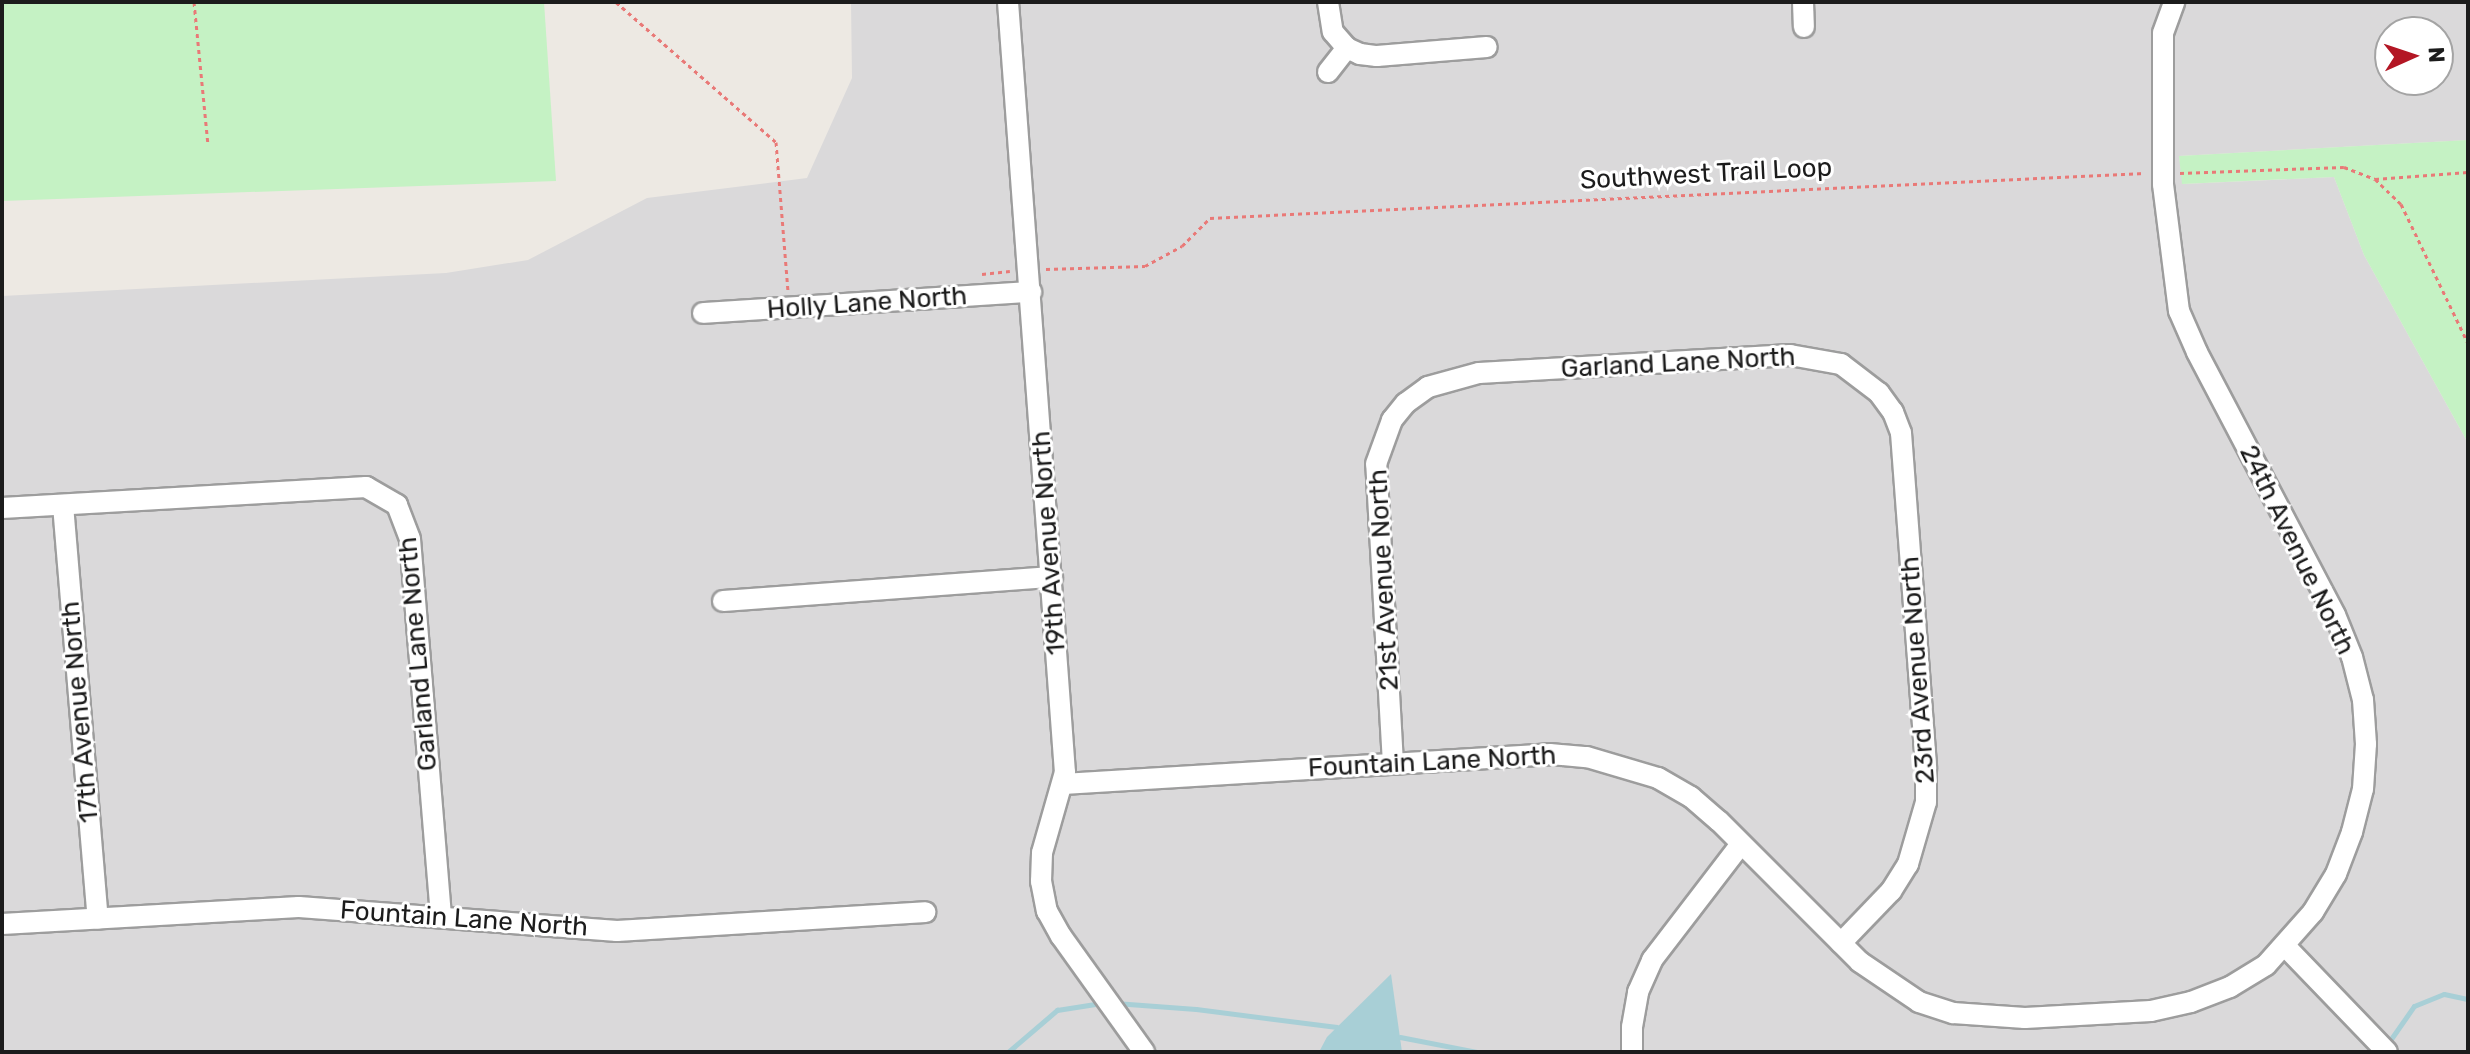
<!DOCTYPE html>
<html>
<head>
<meta charset="utf-8">
<style>
	body { margin:0 }
	#map { position:relative; width:2470px; height:1054px; overflow:hidden; background:#ede9e3; font-family:Rubik,sans-serif }
	div>[style] { position:absolute }
	[style*='--x'] { left:calc(var(--x)*1px); top:calc(var(--y)*1px); width:calc(var(--w)*1px); rotate:calc(var(--a)*1deg) }
	.residential>* { inset:0; background:#dad9da }
	.park>* { inset:0; background:#c5f2c4 }
	.water>* { inset:0; background:#a8cfd6 }
	.stream>* { height:5px; margin:-2.5px; padding:0 2.5px; transform-origin:2.5px; border-radius:2.5px; background:#a8cfd6 }
	.path>* { height:3px; margin-top:-1.5px; transform-origin:0; background:repeating-linear-gradient(90deg,#e97977 0 4px,transparent 0 8px) }
	.roads { filter:drop-shadow(2px 0 #9d9d9d) drop-shadow(-2px 0 #9d9d9d) drop-shadow(0 2px #9d9d9d) drop-shadow(0 -2px #9d9d9d) }
	.minor>* { height:20px; margin:-10px; padding:0 10px; transform-origin:10px; border-radius:10px; background:#fff }
	span { translate:-50% -50%; white-space:nowrap; text-align:center; line-height:1.15; -webkit-text-stroke:6px #fff; paint-order:stroke }
	.street-label { font-size:26px; color:#1c1c1c }
	.frame { position:absolute; inset:0; border:4px solid #1c1c1c; pointer-events:none }
	.north { position:absolute; left:2374px; top:16px; width:80px; height:80px; box-sizing:border-box; background:#fff; border:2px solid #a4a4a4; border-radius:50%; rotate:87deg; font-size:22px; font-weight:700; line-height:32px; text-align:center; color:#1c1c1c }
	.north::after { content:''; display:block; margin:auto; width:28px; height:36px; background:#b31624; clip-path:polygon(50% 0,100% 100%,50% 72%,0 100%) }
</style>
</head>
<body>
<div id="map">
	<div class="residential">
		<i style="clip-path:polygon(evenodd,851px 2px,2468px 2px,2468px 140px,2179px 156px,2183px 184px,2334px 177px,2364px 255px,2468px 443px,2468px 1052px,2px 1052px,2px 296px,446px 273px,528px 260px,647px 198px,807px 178px,852px 78px,851px 2px,2390px 32px,2438px 32px,2438px 80px,2390px 80px,2390px 32px)"></i>
	</div>
	<div class="park">
		<i style="clip-path:polygon(2px 2px,544px 2px,556px 181px,2px 201px)"></i>
		<i style="clip-path:polygon(2468px 140px,2468px 443px,2364px 255px,2334px 177px,2182px 184px,2179px 156px)"></i>
	</div>
	<div class="water">
		<i style="clip-path:polygon(1391px 974px,1402px 1052px,1319px 1052px,1327px 1037px)"></i>
	</div>
	<div class="stream">
		<i style="--x:1115;--y:1003;--w:81;--a:4.2"></i>
		<i style="--x:1196;--y:1009;--w:142;--a:7.3"></i>
		<i style="--x:1400;--y:1037;--w:78;--a:11"></i>
		<i style="--x:2391;--y:1039;--w:40;--a:-55.1"></i>
		<i style="--x:2414;--y:1006;--w:32;--a:-22"></i>
		<i style="--x:2444;--y:994;--w:25;--a:12"></i>
		<i style="--x:1008;--y:1052;--w:65;--a:-40.6"></i>
		<i style="--x:1057;--y:1010;--w:45;--a:-9"></i>
	</div>
	<div class="path">
		<i style="--x:194;--y:2;--w:143;--a:84.4"></i>
		<i style="--x:616;--y:2;--w:213;--a:41.2"></i>
		<i style="--x:776;--y:142;--w:148;--a:85.4"></i>
		<i style="--x:2180;--y:173;--w:164;--a:-2.1"></i>
		<i style="--x:2344;--y:167;--w:33;--a:21"></i>
		<i style="--x:2375;--y:179;--w:36;--a:44"></i>
		<i style="--x:2401;--y:204;--w:154;--a:64.3"></i>
		<i style="--x:2375;--y:179;--w:93;--a:-4.3"></i>
		<i style="--x:1046;--y:269;--w:99;--a:-1.7"></i>
		<i style="--x:1145;--y:266;--w:42;--a:-28.4"></i>
		<i style="--x:1182;--y:246;--w:40;--a:-45"></i>
		<i style="--x:1210;--y:218;--w:936;--a:-2.76"></i>
		<i style="--x:982;--y:274;--w:28;--a:-6"></i>
	</div>
	<div class="roads">
		<div class="minor">
			<i style="--x:1008;--y:2;--w:772;--a:85.77"></i>
			<i style="--x:1065;--y:772;--w:84;--a:105.9"></i>
			<i style="--x:1042;--y:853;--w:28;--a:92"></i>
			<i style="--x:1041;--y:881;--w:31;--a:79"></i>
			<i style="--x:1047;--y:911;--w:29;--a:61"></i>
			<i style="--x:1061;--y:936;--w:143;--a:54.4"></i>
			<i style="--x:1328;--y:2;--w:30;--a:81"></i>
			<i style="--x:1333;--y:32;--w:21;--a:49"></i>
			<i style="--x:1347;--y:48;--w:14;--a:25"></i>
			<i style="--x:1360;--y:54;--w:17;--a:7"></i>
			<i style="--x:1377;--y:56;--w:110;--a:-4.7"></i>
			<i style="--x:1803;--y:2;--w:25;--a:88"></i>
			<i style="--x:1328;--y:72;--w:31;--a:-52"></i>
			<i style="--x:703;--y:313;--w:329;--a:-3.7"></i>
			<i style="--x:63;--y:505;--w:415;--a:85.2"></i>
			<i style="--x:2;--y:508;--w:365;--a:-3.3"></i>
			<i style="--x:366;--y:487;--w:36;--a:30"></i>
			<i style="--x:397;--y:505;--w:36;--a:69"></i>
			<i style="--x:410;--y:539;--w:379;--a:85.3"></i>
			<i style="--x:723;--y:601;--w:330;--a:-4.2"></i>
			<i style="--x:1393;--y:764;--w:300;--a:-93.2"></i>
			<i style="--x:1376;--y:464;--w:47;--a:-70"></i>
			<i style="--x:1392;--y:420;--w:22;--a:-51"></i>
			<i style="--x:1406;--y:403;--w:27;--a:-36"></i>
			<i style="--x:1428;--y:387;--w:53;--a:-15.4"></i>
			<i style="--x:1479;--y:373;--w:312;--a:-3.3"></i>
			<i style="--x:1790;--y:355;--w:52;--a:10"></i>
			<i style="--x:1841;--y:364;--w:48;--a:37.3"></i>
			<i style="--x:1879;--y:393;--w:24;--a:54"></i>
			<i style="--x:1893;--y:412;--w:22;--a:69"></i>
			<i style="--x:1901;--y:433;--w:337;--a:85.7"></i>
			<i style="--x:1926;--y:769;--w:33;--a:90"></i>
			<i style="--x:1926;--y:802;--w:65;--a:106.2"></i>
			<i style="--x:1908;--y:864;--w:32;--a:122"></i>
			<i style="--x:1891;--y:891;--w:72;--a:133.9"></i>
			<i style="--x:1063;--y:784;--w:488;--a:-3.5"></i>
			<i style="--x:1550;--y:754;--w:37;--a:5"></i>
			<i style="--x:1587;--y:757;--w:74;--a:16.5"></i>
			<i style="--x:1658;--y:778;--w:38;--a:30"></i>
			<i style="--x:1691;--y:797;--w:37;--a:41"></i>
			<i style="--x:1719;--y:821;--w:199;--a:45"></i>
			<i style="--x:1860;--y:962;--w:71;--a:34.1"></i>
			<i style="--x:1919;--y:1002;--w:36;--a:18"></i>
			<i style="--x:1953;--y:1013;--w:72;--a:4"></i>
			<i style="--x:2025;--y:1018;--w:126;--a:-3.2"></i>
			<i style="--x:2151;--y:1011;--w:41;--a:-12.7"></i>
			<i style="--x:2191;--y:1002;--w:42;--a:-21"></i>
			<i style="--x:2230;--y:987;--w:42;--a:-31.4"></i>
			<i style="--x:2266;--y:965;--w:71;--a:-48.4"></i>
			<i style="--x:2313;--y:912;--w:44;--a:-58.8"></i>
			<i style="--x:2336;--y:874;--w:45;--a:-69.1"></i>
			<i style="--x:2352;--y:832;--w:44;--a:-75.7"></i>
			<i style="--x:2363;--y:789;--w:45;--a:-86.2"></i>
			<i style="--x:2366;--y:744;--w:44;--a:-93.9"></i>
			<i style="--x:2363;--y:700;--w:44;--a:-104.3"></i>
			<i style="--x:2352;--y:657;--w:45;--a:-112"></i>
			<i style="--x:2335;--y:615;--w:297;--a:-117.7"></i>
			<i style="--x:2197;--y:352;--w:45;--a:-113.7"></i>
			<i style="--x:2179;--y:311;--w:128;--a:-97.2"></i>
			<i style="--x:2163;--y:184;--w:151;--a:-90"></i>
			<i style="--x:2163;--y:33;--w:33;--a:-70"></i>
			<i style="--x:2;--y:924;--w:297;--a:-3.3"></i>
			<i style="--x:299;--y:907;--w:319;--a:4.3"></i>
			<i style="--x:617;--y:931;--w:309;--a:-3.5"></i>
			<i style="--x:2285;--y:946;--w:147;--a:46.1"></i>
			<i style="--x:1632;--y:1052;--w:25;--a:-90"></i>
			<i style="--x:1632;--y:1027;--w:36;--a:-80"></i>
			<i style="--x:1638;--y:992;--w:35;--a:-66"></i>
			<i style="--x:1652;--y:960;--w:146;--a:-52.5"></i>
		</div>
	</div>
	<div class="street-label">
		<span style="left:1706px;top:174px;rotate:-3deg">Southwest Trail Loop</span>
		<span style="left:867px;top:303px;rotate:-4deg">Holly Lane North</span>
		<span style="left:1678px;top:363px;rotate:-3deg">Garland Lane North</span>
		<span style="left:1049px;top:543px;rotate:-94deg">19th Avenue North</span>
		<span style="left:2297px;top:550px;rotate:64deg">24th Avenue North</span>
		<span style="left:1384px;top:580px;rotate:-93deg">21st Avenue North</span>
		<span style="left:418px;top:654px;rotate:-95deg">Garland Lane North</span>
		<span style="left:1918px;top:670px;rotate:-94deg">23rd Avenue North</span>
		<span style="left:80px;top:712px;rotate:-95deg">17th Avenue North</span>
		<span style="left:1432px;top:762px;rotate:-3deg">Fountain Lane North</span>
		<span style="left:464px;top:919px;rotate:4deg">Fountain Lane North</span>
	</div>
	<div class="frame"></div>
	<div class="north">N</div>
</div>
</body>
</html>
